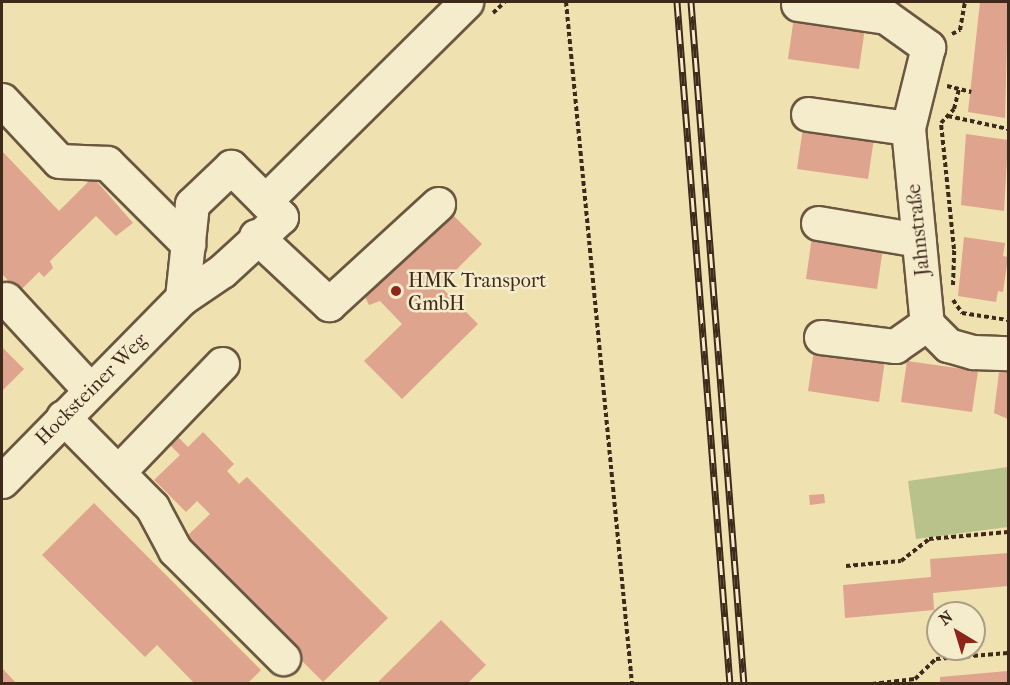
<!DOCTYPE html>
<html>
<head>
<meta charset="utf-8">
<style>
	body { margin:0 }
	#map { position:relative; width:1010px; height:685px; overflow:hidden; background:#f0e1b0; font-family:"IM FELL French Canon",serif }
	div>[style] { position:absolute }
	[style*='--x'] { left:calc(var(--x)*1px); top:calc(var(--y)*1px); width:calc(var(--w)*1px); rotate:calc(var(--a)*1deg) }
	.green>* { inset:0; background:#bac28b }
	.building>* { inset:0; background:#dea48d }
	.path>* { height:4px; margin-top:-2px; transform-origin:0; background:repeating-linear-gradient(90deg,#3e291b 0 4.5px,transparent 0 7.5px) }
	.roads { filter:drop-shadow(2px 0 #6a5740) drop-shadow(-2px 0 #6a5740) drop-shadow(0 2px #6a5740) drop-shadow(0 -2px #6a5740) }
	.minor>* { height:33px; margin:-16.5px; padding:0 16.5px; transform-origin:16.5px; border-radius:16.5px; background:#f5eccc }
	.rail>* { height:7px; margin-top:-3.5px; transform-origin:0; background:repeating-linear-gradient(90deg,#f5eccc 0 14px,#3e291b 0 28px); box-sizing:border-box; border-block:2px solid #3e291b }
	.dots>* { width:16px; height:16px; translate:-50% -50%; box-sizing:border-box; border:3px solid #f5eccc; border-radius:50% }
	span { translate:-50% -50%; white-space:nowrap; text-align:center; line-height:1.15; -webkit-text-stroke:5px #f5eccc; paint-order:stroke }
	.street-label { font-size:20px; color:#3e291b }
	.poi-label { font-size:20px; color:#3e291b }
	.left { translate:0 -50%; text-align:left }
	.frame { position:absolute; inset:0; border:3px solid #3e291b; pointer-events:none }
	.north { position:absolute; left:926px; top:601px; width:60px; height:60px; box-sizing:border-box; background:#f5eccc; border:2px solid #ac9e85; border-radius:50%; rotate:322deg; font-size:16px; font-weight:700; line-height:24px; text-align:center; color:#3e291b }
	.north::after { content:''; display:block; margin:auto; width:21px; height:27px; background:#8f2418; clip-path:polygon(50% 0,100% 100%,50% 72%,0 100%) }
</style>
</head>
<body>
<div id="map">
	<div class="green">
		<i style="clip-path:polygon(1008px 467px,1008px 527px,916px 539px,908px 481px)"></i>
	</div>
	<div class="building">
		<i style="clip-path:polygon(980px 2px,1008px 2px,1005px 118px,968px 112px)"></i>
		<i style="clip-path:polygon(794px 17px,865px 28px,859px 69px,788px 59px)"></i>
		<i style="clip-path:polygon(803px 128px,874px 138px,868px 179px,797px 169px)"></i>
		<i style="clip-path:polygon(966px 134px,1008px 140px,1004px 211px,961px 205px)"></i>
		<i style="clip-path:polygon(2px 151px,59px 211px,93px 177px,133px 223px,116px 236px,96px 216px,50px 261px,53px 268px,44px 277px,39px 272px,19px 292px,2px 274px)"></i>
		<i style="clip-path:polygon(444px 206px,482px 244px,440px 286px,478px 324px,402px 399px,364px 361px,402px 324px,380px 301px,369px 305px,361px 289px)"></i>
		<i style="clip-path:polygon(812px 237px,883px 248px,877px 289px,806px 279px)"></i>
		<i style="clip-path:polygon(964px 237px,1005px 243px,1003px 256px,1008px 257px,1003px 292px,998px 291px,996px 302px,958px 296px)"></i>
		<i style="clip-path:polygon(2px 347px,24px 369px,2px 391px)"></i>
		<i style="clip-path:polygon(814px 350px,885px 360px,879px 402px,808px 391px)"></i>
		<i style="clip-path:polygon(907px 361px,978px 371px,972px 412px,901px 402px)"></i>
		<i style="clip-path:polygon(999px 372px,1008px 373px,1008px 419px,994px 413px)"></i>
		<i style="clip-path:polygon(203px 432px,234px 464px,227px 471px,239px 484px,247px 477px,388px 618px,323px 682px,182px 541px,210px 514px,197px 501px,186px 512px,154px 480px,180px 455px,167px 442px,175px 434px,188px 447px)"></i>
		<i style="clip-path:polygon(824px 494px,825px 503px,810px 505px,809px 495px)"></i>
		<i style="clip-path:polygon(94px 503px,261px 670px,247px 684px,195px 684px,157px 645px,145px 657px,42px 555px)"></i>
		<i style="clip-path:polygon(1008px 553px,1008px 586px,933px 593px,934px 610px,845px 618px,843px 585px,931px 577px,930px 559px)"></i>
		<i style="clip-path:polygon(441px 620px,486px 665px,467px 684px,376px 684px)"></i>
		<i style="clip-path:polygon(2px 668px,17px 684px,2px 684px)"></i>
		<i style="clip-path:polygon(1008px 671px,1008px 684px,940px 684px,940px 677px)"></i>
	</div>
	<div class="path">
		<i style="--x:566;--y:2;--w:685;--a:84.47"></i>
		<i style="--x:493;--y:13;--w:16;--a:-43"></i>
		<i style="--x:952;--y:34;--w:9;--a:-27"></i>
		<i style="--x:960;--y:30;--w:28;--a:-80"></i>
		<i style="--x:947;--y:86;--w:25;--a:14"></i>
		<i style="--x:948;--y:116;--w:61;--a:12.2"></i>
		<i style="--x:953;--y:285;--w:36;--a:-88"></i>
		<i style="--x:954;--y:249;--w:127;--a:-95.9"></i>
		<i style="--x:941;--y:123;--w:19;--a:-47"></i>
		<i style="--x:954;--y:109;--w:21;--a:-76"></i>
		<i style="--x:953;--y:300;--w:16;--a:55"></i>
		<i style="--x:962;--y:313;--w:47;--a:8.7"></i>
		<i style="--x:846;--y:566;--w:55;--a:-5.2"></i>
		<i style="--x:901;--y:561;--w:36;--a:-38"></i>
		<i style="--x:929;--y:539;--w:79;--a:-5.1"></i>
		<i style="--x:872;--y:684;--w:43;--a:-6.6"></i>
		<i style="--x:915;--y:679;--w:29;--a:-44"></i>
		<i style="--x:936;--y:659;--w:72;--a:-4.8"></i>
	</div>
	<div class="roads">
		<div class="minor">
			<i style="--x:798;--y:4;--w:89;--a:8.4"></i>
			<i style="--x:886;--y:17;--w:52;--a:35.5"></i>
			<i style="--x:928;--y:47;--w:83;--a:103.9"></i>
			<i style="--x:908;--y:128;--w:197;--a:84.5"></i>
			<i style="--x:927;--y:324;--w:30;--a:45"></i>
			<i style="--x:948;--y:345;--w:26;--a:16"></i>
			<i style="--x:973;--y:352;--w:35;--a:2"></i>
			<i style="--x:2;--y:100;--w:83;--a:46.9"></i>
			<i style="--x:59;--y:161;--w:48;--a:2.4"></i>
			<i style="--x:107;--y:163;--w:115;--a:45"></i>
			<i style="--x:808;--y:114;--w:101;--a:8"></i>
			<i style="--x:265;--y:201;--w:283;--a:-44.7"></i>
			<i style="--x:818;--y:223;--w:102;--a:9.6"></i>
			<i style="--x:256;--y:236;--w:100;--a:43"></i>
			<i style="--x:329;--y:304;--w:148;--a:-42.5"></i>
			<i style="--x:6;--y:299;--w:124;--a:47.3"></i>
			<i style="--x:821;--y:337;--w:75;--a:6.9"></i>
			<i style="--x:895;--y:346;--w:39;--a:-35"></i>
			<i style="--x:63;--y:417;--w:127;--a:45.3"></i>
			<i style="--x:152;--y:507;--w:49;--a:61.9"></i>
			<i style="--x:175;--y:550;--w:153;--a:45"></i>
			<i style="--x:118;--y:472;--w:150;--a:-46.1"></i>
			<i style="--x:2;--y:481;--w:257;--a:-45.5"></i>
			<i style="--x:182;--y:298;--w:48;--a:-34"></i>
			<i style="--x:222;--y:271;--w:80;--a:-42.5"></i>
			<i style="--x:281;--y:217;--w:71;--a:-135"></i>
			<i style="--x:231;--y:167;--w:54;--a:136.5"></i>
			<i style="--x:192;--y:204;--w:95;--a:96.1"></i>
		</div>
	</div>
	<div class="rail">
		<i style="--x:677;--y:2;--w:684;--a:85.56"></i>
		<i style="--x:691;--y:2;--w:684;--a:85.56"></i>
	</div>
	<div class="dots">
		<i style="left:396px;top:291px;background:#8f2418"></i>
	</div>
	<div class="street-label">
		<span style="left:918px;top:230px;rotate:-96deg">Jahnstraße</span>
		<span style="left:91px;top:389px;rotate:-45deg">Hocksteiner Weg</span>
	</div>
	<div class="poi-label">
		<span class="left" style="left:408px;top:292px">HMK Transport<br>GmbH</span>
	</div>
	<div class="frame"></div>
	<div class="north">N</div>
</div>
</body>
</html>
